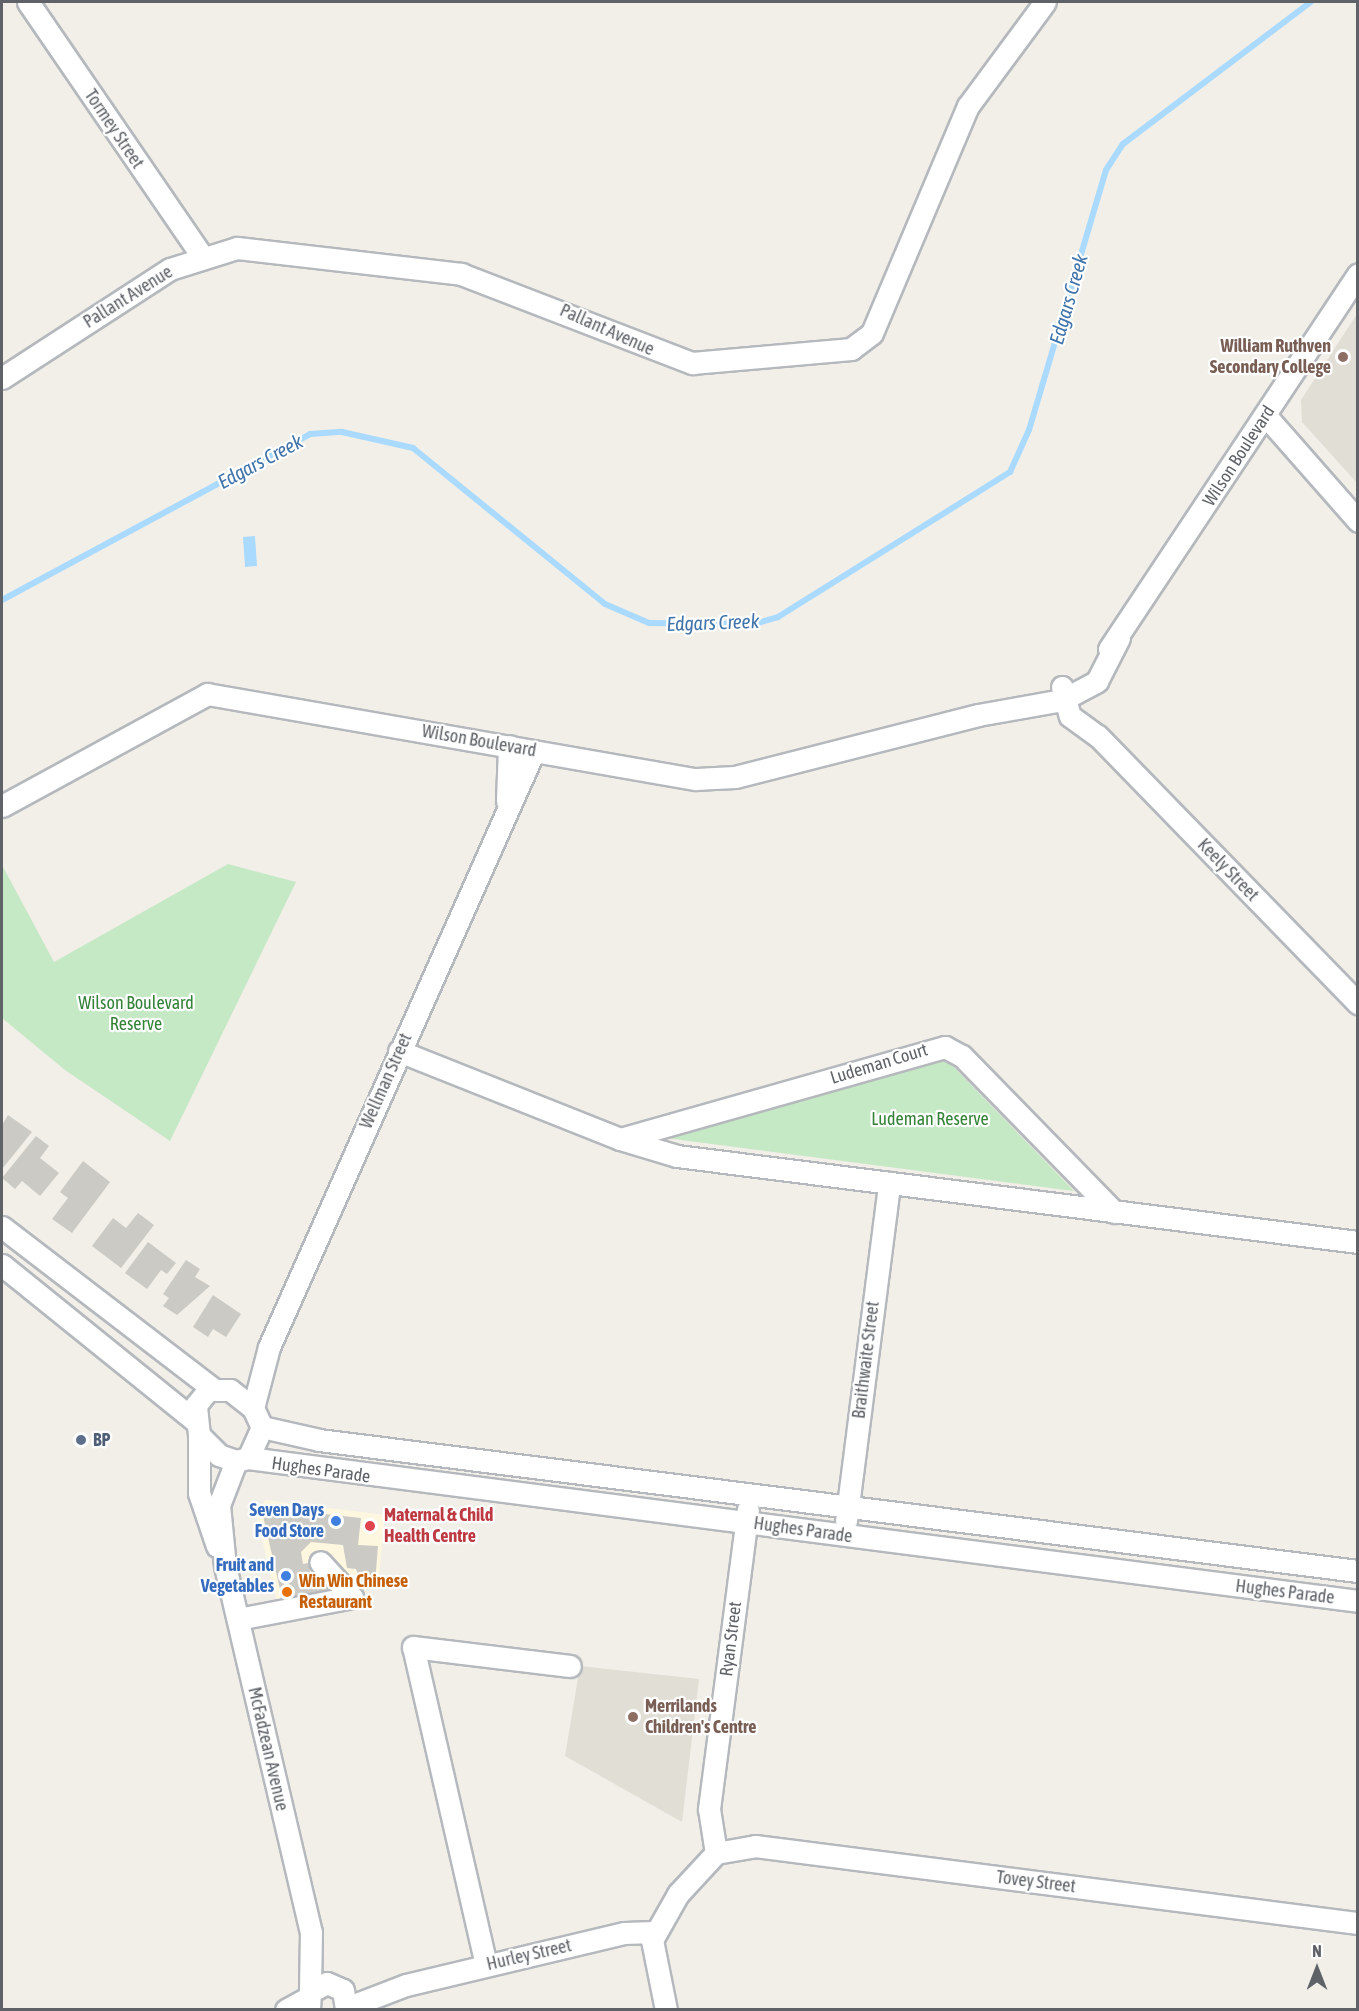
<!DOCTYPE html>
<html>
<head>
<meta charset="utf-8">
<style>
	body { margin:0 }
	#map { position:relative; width:1359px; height:2011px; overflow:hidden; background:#f1efe8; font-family:"Asap Condensed",sans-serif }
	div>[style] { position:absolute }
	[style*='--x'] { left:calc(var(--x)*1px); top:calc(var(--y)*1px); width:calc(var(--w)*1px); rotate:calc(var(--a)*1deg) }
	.commercial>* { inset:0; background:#fef7e0 }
	.education>* { inset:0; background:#e1ded6 }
	.green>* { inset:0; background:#c5e8c5 }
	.water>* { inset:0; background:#aadaff }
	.stream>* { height:6px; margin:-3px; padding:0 3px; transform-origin:3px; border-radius:3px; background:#aadaff }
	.building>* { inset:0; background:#cccac5 }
	.roads { filter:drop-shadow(2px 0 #b5b8bc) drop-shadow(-2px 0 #b5b8bc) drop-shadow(0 2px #b5b8bc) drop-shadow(0 -2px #b5b8bc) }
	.minor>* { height:21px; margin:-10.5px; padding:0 10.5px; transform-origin:10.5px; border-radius:10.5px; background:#fff }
	.dots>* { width:16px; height:16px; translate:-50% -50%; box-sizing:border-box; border:3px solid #fff; border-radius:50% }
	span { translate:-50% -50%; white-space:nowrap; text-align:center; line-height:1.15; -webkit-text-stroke:4.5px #fff; paint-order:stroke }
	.street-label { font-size:18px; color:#5f6368 }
	.education-label { font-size:18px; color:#785e54; font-weight:700 }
	.right { translate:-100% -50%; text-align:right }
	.left { translate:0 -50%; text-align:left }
	.park-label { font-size:18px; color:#348238 }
	.service-label { font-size:18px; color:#4e5e75; font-weight:700 }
	.shop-label { font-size:18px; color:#366cbe; font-weight:700 }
	.health-label { font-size:18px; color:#be3a42; font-weight:700 }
	.food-label { font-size:18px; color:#c56008; font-weight:700 }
	.water-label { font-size:20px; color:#4174aa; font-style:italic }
	.frame { position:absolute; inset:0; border:3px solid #5f6368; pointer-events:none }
	.north { position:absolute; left:1287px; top:1939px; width:60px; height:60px; -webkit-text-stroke:4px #fff; paint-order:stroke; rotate:0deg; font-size:16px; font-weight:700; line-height:24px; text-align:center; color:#5f6368 }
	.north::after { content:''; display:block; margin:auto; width:21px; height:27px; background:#5f6368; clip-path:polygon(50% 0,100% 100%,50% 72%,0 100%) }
</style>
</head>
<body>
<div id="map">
	<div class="commercial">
		<i style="clip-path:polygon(265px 1500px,385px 1515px,378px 1587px,278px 1606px,257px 1518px)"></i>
	</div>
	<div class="education">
		<i style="clip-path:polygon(1357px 314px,1358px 314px,1357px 483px,1302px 422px,1301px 400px)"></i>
		<i style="clip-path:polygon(580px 1666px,699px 1679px,682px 1822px,565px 1756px)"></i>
	</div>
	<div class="green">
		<i style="clip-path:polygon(228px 864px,296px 882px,170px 1141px,65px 1070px,2px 1018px,2px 865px,54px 962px)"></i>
		<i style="clip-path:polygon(937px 1061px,950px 1063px,1074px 1191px,666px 1138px)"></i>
	</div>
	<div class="water">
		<i style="clip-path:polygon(255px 536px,257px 566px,245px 567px,243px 537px)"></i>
	</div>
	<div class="stream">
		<i style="--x:2;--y:600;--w:350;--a:-28.3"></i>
		<i style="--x:310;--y:434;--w:32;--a:-4"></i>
		<i style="--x:342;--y:432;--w:73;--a:12.7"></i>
		<i style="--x:413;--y:448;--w:247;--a:39.1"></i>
		<i style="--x:605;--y:604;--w:48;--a:23.4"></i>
		<i style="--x:649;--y:623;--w:105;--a:0.5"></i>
		<i style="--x:754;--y:624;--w:25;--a:-16"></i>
		<i style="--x:778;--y:617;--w:274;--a:-32"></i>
		<i style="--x:1010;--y:472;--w:46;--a:-65.7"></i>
		<i style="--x:1029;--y:430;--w:271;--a:-73.5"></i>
		<i style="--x:1106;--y:170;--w:31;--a:-57"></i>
		<i style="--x:1123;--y:144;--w:236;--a:-37.1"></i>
	</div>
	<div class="building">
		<i style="clip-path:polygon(8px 1115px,32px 1132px,2px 1169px,2px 1125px)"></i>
		<i style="clip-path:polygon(36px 1136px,49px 1146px,40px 1158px,59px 1173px,40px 1196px,22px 1181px,15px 1189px,2px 1178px)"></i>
		<i style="clip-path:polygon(83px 1161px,110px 1182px,72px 1233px,52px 1219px,68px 1198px,60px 1192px)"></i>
		<i style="clip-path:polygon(138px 1213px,154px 1225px,121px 1268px,92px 1246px,113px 1218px,126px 1228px)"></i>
		<i style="clip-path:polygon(148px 1242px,176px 1263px,167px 1274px,161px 1270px,147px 1289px,125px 1273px)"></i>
		<i style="clip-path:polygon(186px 1260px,200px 1269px,195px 1277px,210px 1286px,177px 1315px,163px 1306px,169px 1298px,163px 1294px)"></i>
		<i style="clip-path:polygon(213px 1295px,241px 1314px,226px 1337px,213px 1329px,208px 1337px,193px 1327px)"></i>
		<i style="clip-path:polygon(268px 1508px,361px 1518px,358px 1545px,378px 1546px,375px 1583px,361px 1582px,356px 1569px,347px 1568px,343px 1545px,311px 1542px,301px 1552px,303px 1564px,308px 1563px,312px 1579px,323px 1576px,327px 1592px,283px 1602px,263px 1516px)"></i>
	</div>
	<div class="roads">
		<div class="minor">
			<i style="--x:28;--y:2;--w:306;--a:55.6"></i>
			<i style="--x:2;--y:378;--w:200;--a:-33"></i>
			<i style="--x:170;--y:269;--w:70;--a:-17.4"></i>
			<i style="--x:237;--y:248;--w:226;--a:6.6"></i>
			<i style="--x:461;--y:274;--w:248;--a:21.1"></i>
			<i style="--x:692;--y:363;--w:160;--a:-5"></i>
			<i style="--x:851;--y:349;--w:26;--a:-37"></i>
			<i style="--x:872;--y:333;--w:246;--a:-67.1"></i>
			<i style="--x:968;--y:106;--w:129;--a:-53.5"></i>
			<i style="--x:1265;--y:415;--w:141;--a:48.7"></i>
			<i style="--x:1109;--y:649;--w:450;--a:-56.4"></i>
			<i style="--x:1062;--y:687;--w:30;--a:75"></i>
			<i style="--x:1070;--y:716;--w:34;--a:36"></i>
			<i style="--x:1098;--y:736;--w:373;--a:45.8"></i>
			<i style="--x:507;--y:801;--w:55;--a:-87.9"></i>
			<i style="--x:2;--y:806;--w:234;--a:-28.6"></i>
			<i style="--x:207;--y:694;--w:496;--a:9.9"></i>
			<i style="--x:696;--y:779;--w:39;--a:-3"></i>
			<i style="--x:735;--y:777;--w:251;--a:-14.3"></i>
			<i style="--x:978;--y:715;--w:85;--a:-10.1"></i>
			<i style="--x:1062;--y:700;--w:40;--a:-28"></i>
			<i style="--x:1097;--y:681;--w:48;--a:-62.9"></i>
			<i style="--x:399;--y:1051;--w:238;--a:21.7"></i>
			<i style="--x:620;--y:1139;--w:59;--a:16.6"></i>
			<i style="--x:677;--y:1156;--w:686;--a:7.2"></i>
			<i style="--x:620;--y:1139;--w:338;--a:-15.8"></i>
			<i style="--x:945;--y:1047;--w:19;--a:28"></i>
			<i style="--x:962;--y:1056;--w:218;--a:45.7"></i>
			<i style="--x:2;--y:1227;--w:266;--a:37.5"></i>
			<i style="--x:2;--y:1265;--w:247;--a:38.9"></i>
			<i style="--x:208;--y:1390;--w:22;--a:0"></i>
			<i style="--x:230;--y:1390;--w:29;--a:38"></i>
			<i style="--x:253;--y:1408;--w:21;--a:65"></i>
			<i style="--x:262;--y:1427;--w:34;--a:114"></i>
			<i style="--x:248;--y:1458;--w:12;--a:166"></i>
			<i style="--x:236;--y:1461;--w:18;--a:-161"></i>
			<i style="--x:219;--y:1455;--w:28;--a:-135"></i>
			<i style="--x:199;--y:1435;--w:30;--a:-96"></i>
			<i style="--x:196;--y:1405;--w:19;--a:-51"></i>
			<i style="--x:253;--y:1408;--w:63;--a:-75.3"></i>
			<i style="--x:269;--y:1347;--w:652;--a:-66.03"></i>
			<i style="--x:262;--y:1427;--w:58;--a:12.8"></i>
			<i style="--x:319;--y:1440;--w:1047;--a:7.19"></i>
			<i style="--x:199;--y:1435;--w:58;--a:90"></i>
			<i style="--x:199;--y:1493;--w:56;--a:71.2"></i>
			<i style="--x:248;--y:1458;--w:1119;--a:7.34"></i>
			<i style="--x:236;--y:1461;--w:47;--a:111.1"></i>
			<i style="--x:219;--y:1505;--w:61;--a:84.4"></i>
			<i style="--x:225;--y:1566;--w:376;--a:76.8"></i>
			<i style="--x:311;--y:1932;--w:60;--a:91"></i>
			<i style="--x:846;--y:1521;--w:341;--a:-82.7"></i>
			<i style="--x:238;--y:1619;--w:116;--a:-10.9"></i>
			<i style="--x:352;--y:1597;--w:47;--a:-132.4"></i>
			<i style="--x:716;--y:1853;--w:40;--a:-10"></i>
			<i style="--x:755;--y:1846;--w:608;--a:7.28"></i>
			<i style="--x:486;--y:1965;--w:326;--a:-102.9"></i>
			<i style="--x:413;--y:1647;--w:158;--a:6.9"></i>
			<i style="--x:346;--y:2008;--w:64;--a:-21"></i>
			<i style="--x:406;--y:1985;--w:224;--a:-13.4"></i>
			<i style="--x:624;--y:1933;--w:30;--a:-2"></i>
			<i style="--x:286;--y:2010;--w:25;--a:-29"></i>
			<i style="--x:309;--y:2010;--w:18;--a:-87"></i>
			<i style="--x:310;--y:1992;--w:19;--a:-28"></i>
			<i style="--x:327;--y:1983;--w:17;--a:24"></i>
			<i style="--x:343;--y:1990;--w:20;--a:81"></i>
			<i style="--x:666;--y:2010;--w:71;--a:-101.3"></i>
			<i style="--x:652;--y:1940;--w:53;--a:-60.5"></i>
			<i style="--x:678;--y:1894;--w:56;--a:-47.2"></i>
			<i style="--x:716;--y:1853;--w:45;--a:-99"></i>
			<i style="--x:709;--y:1809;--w:302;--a:-82.6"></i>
		</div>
	</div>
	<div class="dots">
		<i style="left:1343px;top:357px;background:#8d6e63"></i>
		<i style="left:81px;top:1440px;background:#5c6f8a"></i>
		<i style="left:336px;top:1521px;background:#3f7fe0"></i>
		<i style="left:370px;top:1526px;background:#e0444e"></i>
		<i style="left:286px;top:1576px;background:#3f7fe0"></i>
		<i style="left:287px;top:1592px;background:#e8710a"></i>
		<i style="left:633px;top:1717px;background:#8d6e63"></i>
	</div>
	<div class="street-label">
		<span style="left:114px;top:129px;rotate:56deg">Tormey Street</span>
		<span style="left:128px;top:297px;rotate:-32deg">Pallant Avenue</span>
		<span style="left:607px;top:330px;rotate:24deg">Pallant Avenue</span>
		<span style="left:1239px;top:456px;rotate:-57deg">Wilson Boulevard</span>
		<span style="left:479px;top:741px;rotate:10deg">Wilson Boulevard</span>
		<span style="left:1228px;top:870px;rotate:46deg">Keely Street</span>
		<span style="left:879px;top:1064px;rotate:-17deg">Ludeman Court</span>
		<span style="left:386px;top:1081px;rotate:-66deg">Wellman Street</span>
		<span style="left:866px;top:1360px;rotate:-83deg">Braithwaite Street</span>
		<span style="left:321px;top:1470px;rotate:8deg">Hughes Parade</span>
		<span style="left:803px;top:1530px;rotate:8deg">Hughes Parade</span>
		<span style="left:1285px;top:1592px;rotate:7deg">Hughes Parade</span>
		<span style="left:731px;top:1639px;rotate:-83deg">Ryan Street</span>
		<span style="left:268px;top:1749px;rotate:77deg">McFadzean Avenue</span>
		<span style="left:1036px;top:1882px;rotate:7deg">Tovey Street</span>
		<span style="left:529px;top:1955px;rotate:-13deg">Hurley Street</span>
	</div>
	<div class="education-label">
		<span class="right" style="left:1331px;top:357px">William Ruthven<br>Secondary College</span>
		<span class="left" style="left:645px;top:1717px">Merrilands<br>Children's Centre</span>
	</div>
	<div class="park-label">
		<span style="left:136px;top:1014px">Wilson Boulevard<br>Reserve</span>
		<span style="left:930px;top:1119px">Ludeman Reserve</span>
	</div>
	<div class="service-label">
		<span class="left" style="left:93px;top:1440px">BP</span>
	</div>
	<div class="shop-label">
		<span class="right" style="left:324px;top:1521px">Seven Days<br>Food Store</span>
		<span class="right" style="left:274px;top:1576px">Fruit and<br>Vegetables</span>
	</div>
	<div class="health-label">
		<span class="left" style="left:384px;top:1526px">Maternal &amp; Child<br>Health Centre</span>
	</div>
	<div class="food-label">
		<span class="left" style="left:299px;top:1592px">Win Win Chinese<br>Restaurant</span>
	</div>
	<div class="water-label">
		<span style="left:1068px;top:299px;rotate:-74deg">Edgars Creek</span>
		<span style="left:260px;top:461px;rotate:-28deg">Edgars Creek</span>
		<span style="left:713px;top:622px;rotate:-2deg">Edgars Creek</span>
	</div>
	<div class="frame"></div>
	<div class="north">N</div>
</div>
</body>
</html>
